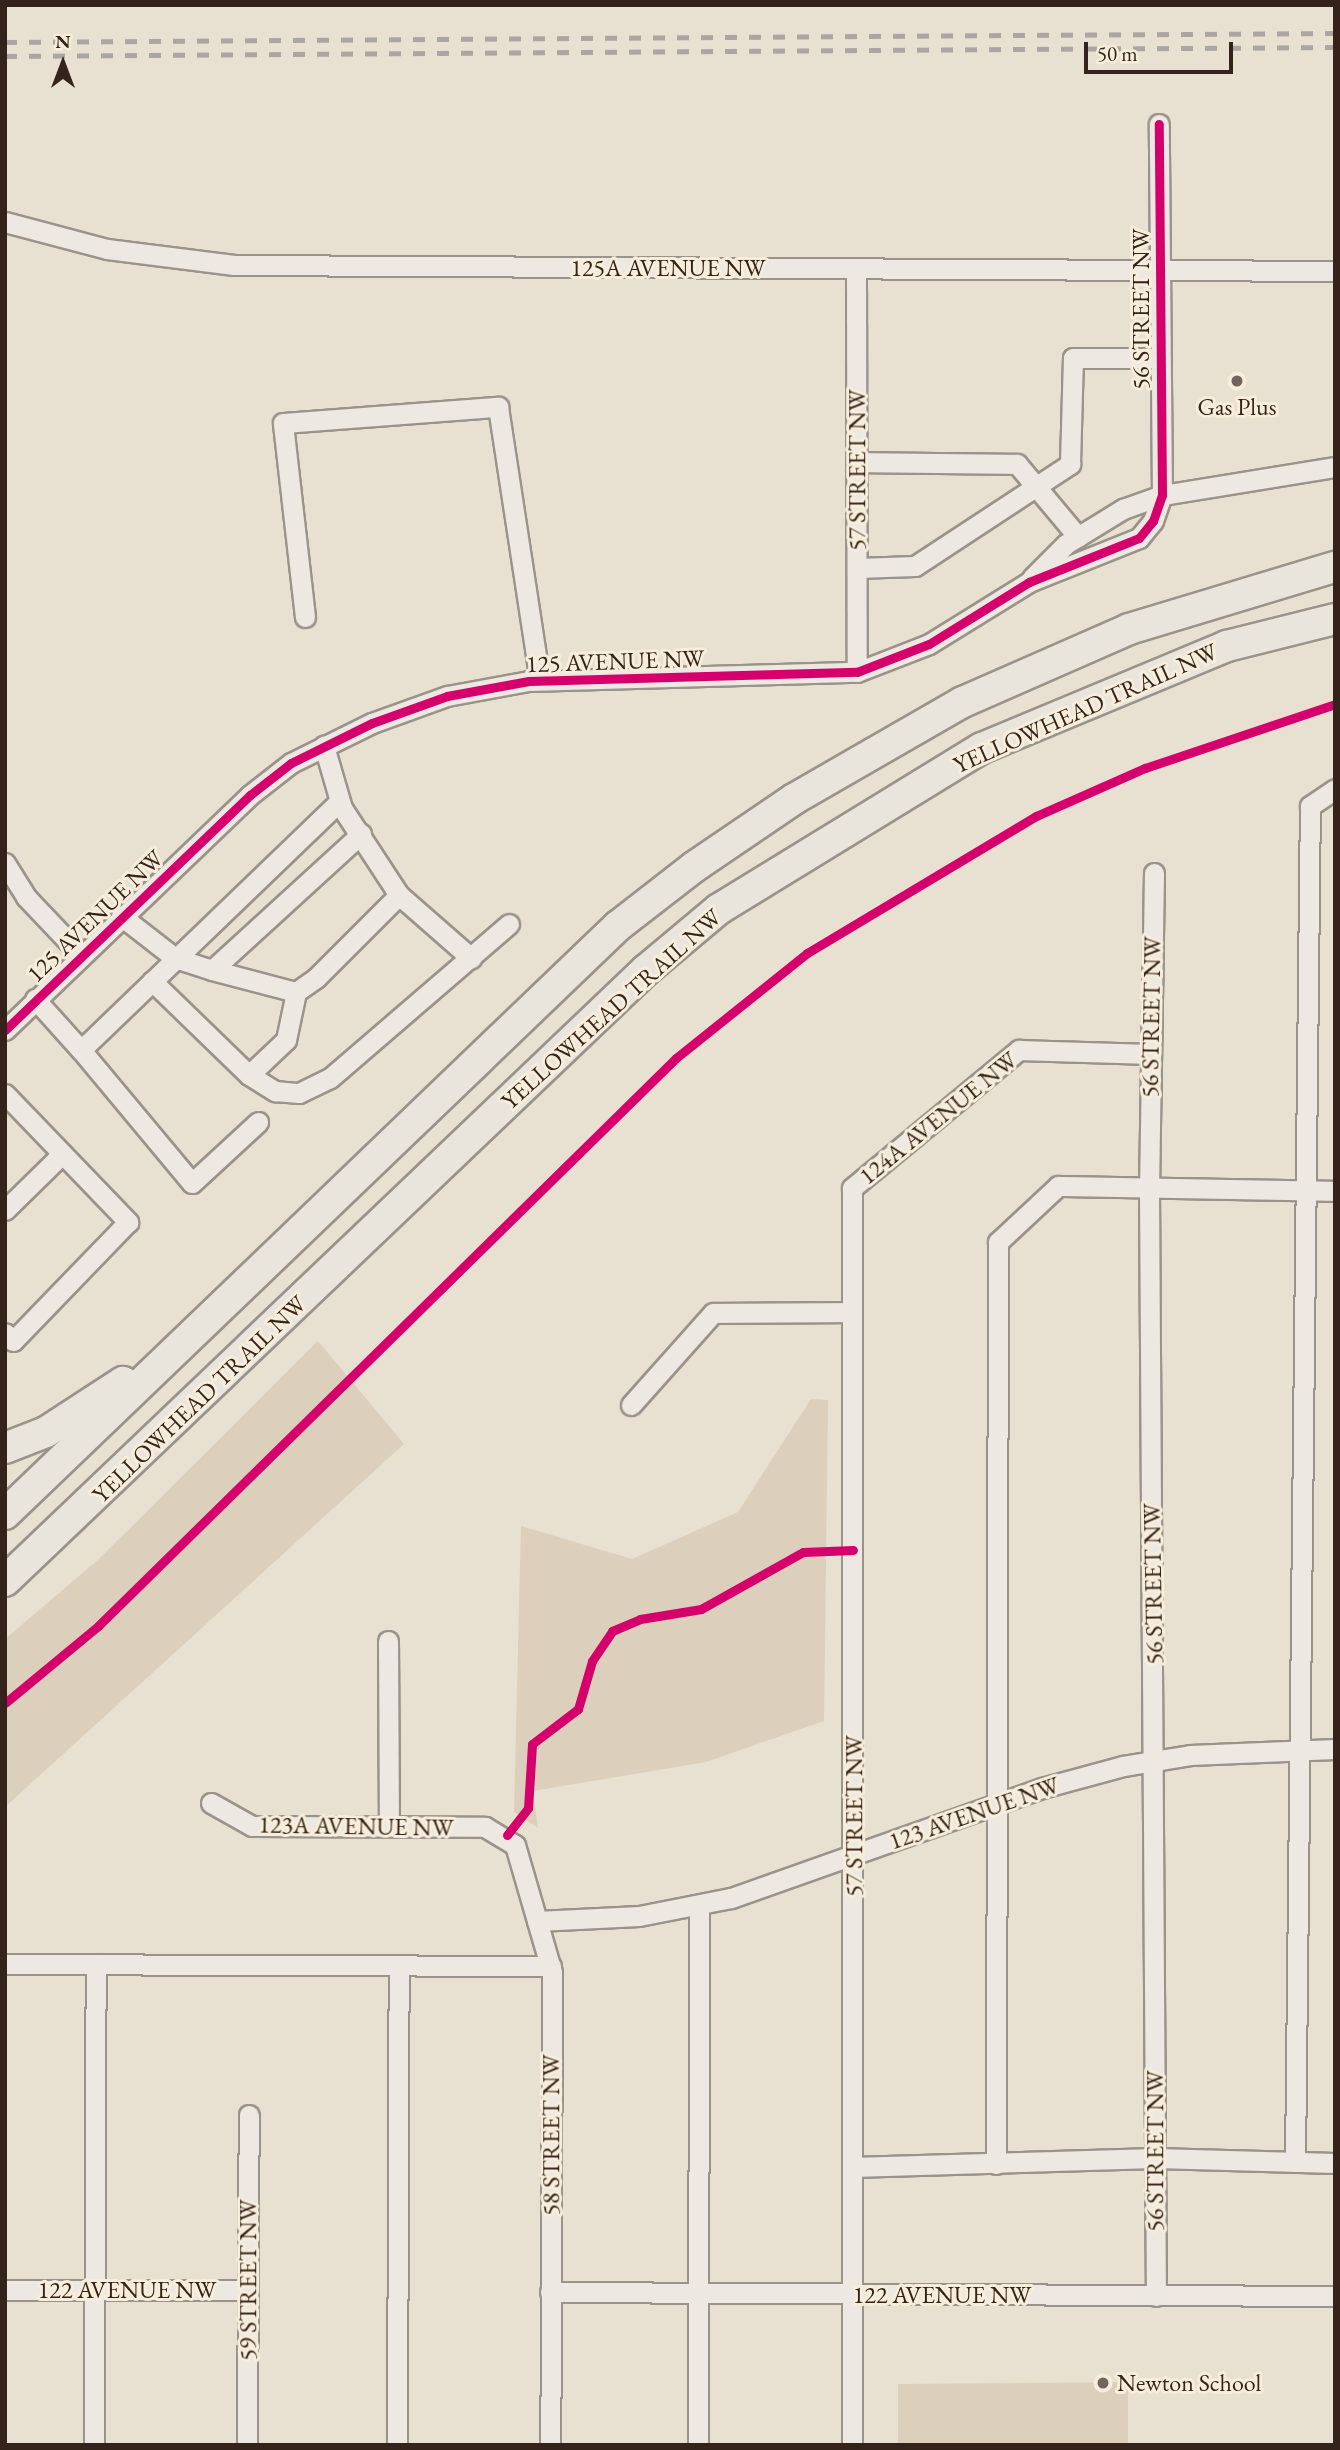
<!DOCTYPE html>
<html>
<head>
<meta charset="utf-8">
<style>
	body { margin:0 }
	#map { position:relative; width:1340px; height:2450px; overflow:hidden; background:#e8e0d1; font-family:"EB Garamond",serif }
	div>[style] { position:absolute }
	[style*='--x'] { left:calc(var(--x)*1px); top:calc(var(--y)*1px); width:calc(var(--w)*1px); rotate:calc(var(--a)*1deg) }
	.green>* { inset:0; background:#dcd0bc }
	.roads { filter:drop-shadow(2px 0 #9a938a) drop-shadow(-2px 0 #9a938a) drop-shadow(0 2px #9a938a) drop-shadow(0 -2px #9a938a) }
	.minor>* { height:19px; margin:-9.5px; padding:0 9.5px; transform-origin:9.5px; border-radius:9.5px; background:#ede8e1 }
	.highway>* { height:30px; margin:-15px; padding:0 15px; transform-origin:15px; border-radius:15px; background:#eae5dc }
	.rail>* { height:5px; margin-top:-2.5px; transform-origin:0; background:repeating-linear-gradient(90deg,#aba6a0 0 12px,transparent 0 24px) }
	.cycleway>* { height:9px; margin:-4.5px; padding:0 4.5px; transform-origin:4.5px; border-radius:4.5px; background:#d6006c }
	.dots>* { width:19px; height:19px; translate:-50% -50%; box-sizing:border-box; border:4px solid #f7eddb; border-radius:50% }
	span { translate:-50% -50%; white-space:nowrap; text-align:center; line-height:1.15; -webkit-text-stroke:6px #f7eddb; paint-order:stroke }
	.street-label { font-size:24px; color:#34231b }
	.poi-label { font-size:24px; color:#34231b }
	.left { translate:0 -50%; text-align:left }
	.frame { position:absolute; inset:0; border:7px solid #34231b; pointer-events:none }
	.north { position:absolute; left:28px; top:28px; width:70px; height:70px; -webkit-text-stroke:5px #f7eddb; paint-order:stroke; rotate:0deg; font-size:19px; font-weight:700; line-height:28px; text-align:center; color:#34231b }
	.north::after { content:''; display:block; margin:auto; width:24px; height:32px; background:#34231b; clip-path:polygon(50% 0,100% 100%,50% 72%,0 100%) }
	.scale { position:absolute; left:1084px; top:42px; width:149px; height:32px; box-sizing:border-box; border:4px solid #34231b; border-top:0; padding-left:9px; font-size:21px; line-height:24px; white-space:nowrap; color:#34231b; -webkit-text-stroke:5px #f7eddb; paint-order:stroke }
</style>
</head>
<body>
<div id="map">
	<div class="green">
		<i style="clip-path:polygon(318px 1341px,404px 1444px,5px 1807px,5px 1639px,99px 1559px)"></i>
		<i style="clip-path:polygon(811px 1399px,828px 1400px,824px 1721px,706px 1762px,533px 1791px,538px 1828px,514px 1812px,521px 1526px,632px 1559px,738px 1512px)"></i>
		<i style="clip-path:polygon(1128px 2382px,1128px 2445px,898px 2445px,898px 2384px)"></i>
	</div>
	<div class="roads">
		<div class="minor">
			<i style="--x:5;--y:222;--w:106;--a:14.8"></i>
			<i style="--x:107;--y:249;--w:128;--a:7.2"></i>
			<i style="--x:234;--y:265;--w:1101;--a:0.31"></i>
			<i style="--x:856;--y:269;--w:403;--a:89.9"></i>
			<i style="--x:857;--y:462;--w:160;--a:0.7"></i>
			<i style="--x:1017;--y:464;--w:95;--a:50.1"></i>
			<i style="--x:857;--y:568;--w:58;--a:-2"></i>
			<i style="--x:915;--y:566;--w:186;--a:-33.3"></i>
			<i style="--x:1070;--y:464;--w:106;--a:-88.4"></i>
			<i style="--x:1073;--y:358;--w:87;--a:0"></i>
			<i style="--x:1032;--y:578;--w:48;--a:-45"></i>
			<i style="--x:1066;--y:544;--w:67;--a:-31.6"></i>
			<i style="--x:1123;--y:509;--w:41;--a:-19.7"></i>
			<i style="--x:1162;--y:495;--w:175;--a:-9.2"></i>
			<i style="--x:305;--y:617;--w:195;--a:-96.5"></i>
			<i style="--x:283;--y:423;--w:216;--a:-4.3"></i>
			<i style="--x:498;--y:407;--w:276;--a:81.3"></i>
			<i style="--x:5;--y:863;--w:40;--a:58"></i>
			<i style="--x:26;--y:897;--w:79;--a:46.5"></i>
			<i style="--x:1154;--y:873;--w:317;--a:90.9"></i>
			<i style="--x:1149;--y:1190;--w:1106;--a:89.64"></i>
			<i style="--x:399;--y:895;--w:96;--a:41.2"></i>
			<i style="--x:121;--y:916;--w:68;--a:37.9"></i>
			<i style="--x:175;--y:958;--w:39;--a:18"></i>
			<i style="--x:212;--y:970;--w:87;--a:14.7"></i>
			<i style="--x:296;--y:992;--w:24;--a:-35"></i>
			<i style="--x:316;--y:978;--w:117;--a:-45"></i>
			<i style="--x:399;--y:895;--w:104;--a:-123.2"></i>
			<i style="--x:342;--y:808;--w:65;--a:-106.2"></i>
			<i style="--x:212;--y:970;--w:202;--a:-42.4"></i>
			<i style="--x:152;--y:981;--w:135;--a:44.1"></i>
			<i style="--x:249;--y:1075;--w:51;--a:-43.4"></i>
			<i style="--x:286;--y:1040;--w:49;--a:-78.2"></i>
			<i style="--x:35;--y:999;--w:69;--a:48"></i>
			<i style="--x:81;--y:1050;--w:359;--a:-43.9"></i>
			<i style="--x:5;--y:1030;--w:339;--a:-43.8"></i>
			<i style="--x:250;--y:795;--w:52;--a:-38"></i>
			<i style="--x:291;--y:763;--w:90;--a:-26.3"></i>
			<i style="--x:372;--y:723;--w:80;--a:-19.8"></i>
			<i style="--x:447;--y:696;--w:83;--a:-10.4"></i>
			<i style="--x:529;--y:681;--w:328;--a:-1.6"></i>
			<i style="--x:857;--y:672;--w:77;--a:-21.3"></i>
			<i style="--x:929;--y:644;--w:118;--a:-31.8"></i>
			<i style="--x:1029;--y:582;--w:118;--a:-21.8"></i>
			<i style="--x:1139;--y:538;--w:22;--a:-51"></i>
			<i style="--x:1153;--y:521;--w:28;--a:-71"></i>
			<i style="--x:1162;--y:495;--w:371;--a:-90.5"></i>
			<i style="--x:81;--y:1050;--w:173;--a:50.2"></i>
			<i style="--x:192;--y:1183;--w:90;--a:-42.7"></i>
			<i style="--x:249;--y:1075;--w:31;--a:32"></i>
			<i style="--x:275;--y:1091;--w:24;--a:5"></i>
			<i style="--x:299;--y:1093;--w:34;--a:-26"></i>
			<i style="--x:330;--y:1078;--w:236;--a:-40.7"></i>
			<i style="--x:5;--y:1094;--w:178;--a:46.1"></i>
			<i style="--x:128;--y:1222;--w:165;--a:134"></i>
			<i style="--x:13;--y:1341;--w:11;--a:-135"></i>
			<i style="--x:5;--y:1210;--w:80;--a:-44.5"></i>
			<i style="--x:631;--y:1405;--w:123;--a:-48.3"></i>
			<i style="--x:713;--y:1313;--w:139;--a:-0.4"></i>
			<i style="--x:388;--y:1641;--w:185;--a:89.7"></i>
			<i style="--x:211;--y:1803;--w:47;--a:29.3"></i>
			<i style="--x:252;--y:1826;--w:233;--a:0.2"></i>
			<i style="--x:485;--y:1827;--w:35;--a:31"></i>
			<i style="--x:515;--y:1845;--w:132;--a:73.8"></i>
			<i style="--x:552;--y:1972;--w:473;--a:90.2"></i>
			<i style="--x:537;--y:1921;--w:102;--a:-2.8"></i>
			<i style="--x:639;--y:1916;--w:94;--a:-11.1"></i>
			<i style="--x:731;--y:1898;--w:330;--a:-19.5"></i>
			<i style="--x:1042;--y:1788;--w:84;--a:-15.2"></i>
			<i style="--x:1123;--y:1766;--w:68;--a:-9.3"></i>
			<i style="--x:1190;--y:1755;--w:145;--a:-2.4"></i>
			<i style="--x:5;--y:1964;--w:546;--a:0.21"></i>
			<i style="--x:1295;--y:2162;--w:1356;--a:-89.37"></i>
			<i style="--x:1310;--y:806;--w:30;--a:-34"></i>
			<i style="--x:996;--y:2164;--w:922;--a:-89.88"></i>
			<i style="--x:998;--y:1242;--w:82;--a:-43"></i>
			<i style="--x:1058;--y:1186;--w:277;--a:1"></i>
			<i style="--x:852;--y:2167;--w:303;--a:-1.7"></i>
			<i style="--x:1155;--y:2158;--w:180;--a:1.6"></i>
			<i style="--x:5;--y:2290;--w:243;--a:0"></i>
			<i style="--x:550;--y:2292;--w:785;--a:0.29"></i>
			<i style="--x:94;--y:2445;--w:481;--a:-89.8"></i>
			<i style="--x:247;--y:2445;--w:330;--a:-89.7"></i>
			<i style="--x:397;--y:2445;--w:479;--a:-89.8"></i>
			<i style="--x:698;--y:2445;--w:539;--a:-89.89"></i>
			<i style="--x:852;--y:2445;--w:1257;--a:-90"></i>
			<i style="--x:852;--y:1188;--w:217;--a:-39.6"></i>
			<i style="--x:1019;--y:1050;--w:131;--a:1.7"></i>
		</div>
		<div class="highway">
			<i style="--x:5;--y:1448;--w:44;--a:-21.3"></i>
			<i style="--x:46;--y:1432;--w:92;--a:-33"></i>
			<i style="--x:5;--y:1514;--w:849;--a:-43.81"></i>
			<i style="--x:618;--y:926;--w:96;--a:-37.8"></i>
			<i style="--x:694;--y:867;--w:121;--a:-34.2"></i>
			<i style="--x:794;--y:799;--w:195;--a:-29.9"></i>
			<i style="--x:963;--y:702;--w:181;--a:-23.7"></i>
			<i style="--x:1129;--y:629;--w:215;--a:-16.8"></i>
			<i style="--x:5;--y:1581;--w:886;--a:-43.63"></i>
			<i style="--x:646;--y:970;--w:95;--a:-39.9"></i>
			<i style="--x:719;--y:909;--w:308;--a:-31.5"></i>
			<i style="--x:982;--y:748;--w:265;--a:-22.6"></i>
			<i style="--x:1227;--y:646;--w:111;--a:-14"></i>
		</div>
	</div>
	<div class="rail">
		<i style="--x:5;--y:42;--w:1330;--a:-0.39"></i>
		<i style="--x:5;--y:56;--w:1330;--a:-0.39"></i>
	</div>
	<div class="cycleway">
		<i style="--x:5;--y:1030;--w:339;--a:-43.8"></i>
		<i style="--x:250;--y:795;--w:52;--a:-38"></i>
		<i style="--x:291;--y:763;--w:90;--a:-26.3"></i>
		<i style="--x:372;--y:723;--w:80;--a:-19.8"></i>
		<i style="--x:447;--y:696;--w:83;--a:-10.4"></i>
		<i style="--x:529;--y:681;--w:328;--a:-1.6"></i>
		<i style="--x:857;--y:672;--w:77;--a:-21.3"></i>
		<i style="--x:929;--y:644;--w:118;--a:-31.8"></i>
		<i style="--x:1029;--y:582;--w:118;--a:-21.8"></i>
		<i style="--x:1139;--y:538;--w:22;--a:-51"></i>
		<i style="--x:1153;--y:521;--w:28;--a:-71"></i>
		<i style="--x:1162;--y:495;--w:371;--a:-90.5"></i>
		<i style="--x:5;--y:1703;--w:121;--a:-39.6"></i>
		<i style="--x:98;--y:1626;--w:810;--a:-44.5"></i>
		<i style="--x:676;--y:1058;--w:168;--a:-38.7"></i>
		<i style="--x:807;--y:953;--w:267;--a:-30.9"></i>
		<i style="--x:1036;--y:816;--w:119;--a:-23.8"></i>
		<i style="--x:1145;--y:768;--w:200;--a:-18.6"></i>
		<i style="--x:507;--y:1835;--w:34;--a:-52"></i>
		<i style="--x:528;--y:1808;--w:64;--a:-86.4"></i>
		<i style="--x:532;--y:1744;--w:58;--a:-37.3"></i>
		<i style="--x:578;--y:1709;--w:50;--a:-73.7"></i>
		<i style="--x:592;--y:1661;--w:36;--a:-56"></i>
		<i style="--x:612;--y:1631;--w:30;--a:-23"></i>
		<i style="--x:640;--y:1619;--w:62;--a:-9.3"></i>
		<i style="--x:701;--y:1609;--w:117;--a:-29.2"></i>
		<i style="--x:803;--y:1552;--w:50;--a:-2.3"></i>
	</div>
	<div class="dots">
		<i style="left:1237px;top:381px;background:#73655b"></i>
		<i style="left:1103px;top:2383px;background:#73655b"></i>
	</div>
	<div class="street-label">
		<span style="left:668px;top:268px">125A AVENUE NW</span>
		<span style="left:1141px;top:309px;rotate:-90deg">56 STREET NW</span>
		<span style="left:857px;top:470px;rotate:-90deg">57 STREET NW</span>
		<span style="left:615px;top:661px;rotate:-2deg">125 AVENUE NW</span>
		<span style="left:1085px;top:708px;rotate:-24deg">YELLOWHEAD TRAIL NW</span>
		<span style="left:95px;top:916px;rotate:-44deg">125 AVENUE NW</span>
		<span style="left:611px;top:1009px;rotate:-42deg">YELLOWHEAD TRAIL NW</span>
		<span style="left:1151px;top:1017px;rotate:-89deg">56 STREET NW</span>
		<span style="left:938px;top:1118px;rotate:-39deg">124A AVENUE NW</span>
		<span style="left:199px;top:1399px;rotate:-44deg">YELLOWHEAD TRAIL NW</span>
		<span style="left:1153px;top:1584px;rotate:-91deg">56 STREET NW</span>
		<span style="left:974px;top:1813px;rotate:-19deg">123 AVENUE NW</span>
		<span style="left:854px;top:1816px;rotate:-90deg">57 STREET NW</span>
		<span style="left:356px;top:1826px;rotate:1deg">123A AVENUE NW</span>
		<span style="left:551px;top:2135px;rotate:-90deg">58 STREET NW</span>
		<span style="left:1155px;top:2151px;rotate:-90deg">56 STREET NW</span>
		<span style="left:248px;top:2280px;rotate:-90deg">59 STREET NW</span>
		<span style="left:127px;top:2290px">122 AVENUE NW</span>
		<span style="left:942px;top:2295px">122 AVENUE NW</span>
	</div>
	<div class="poi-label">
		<span style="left:1237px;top:407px">Gas Plus</span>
		<span class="left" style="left:1117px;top:2383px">Newton School</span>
	</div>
	<div class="frame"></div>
	<div class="north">N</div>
	<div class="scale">50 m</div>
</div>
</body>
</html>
